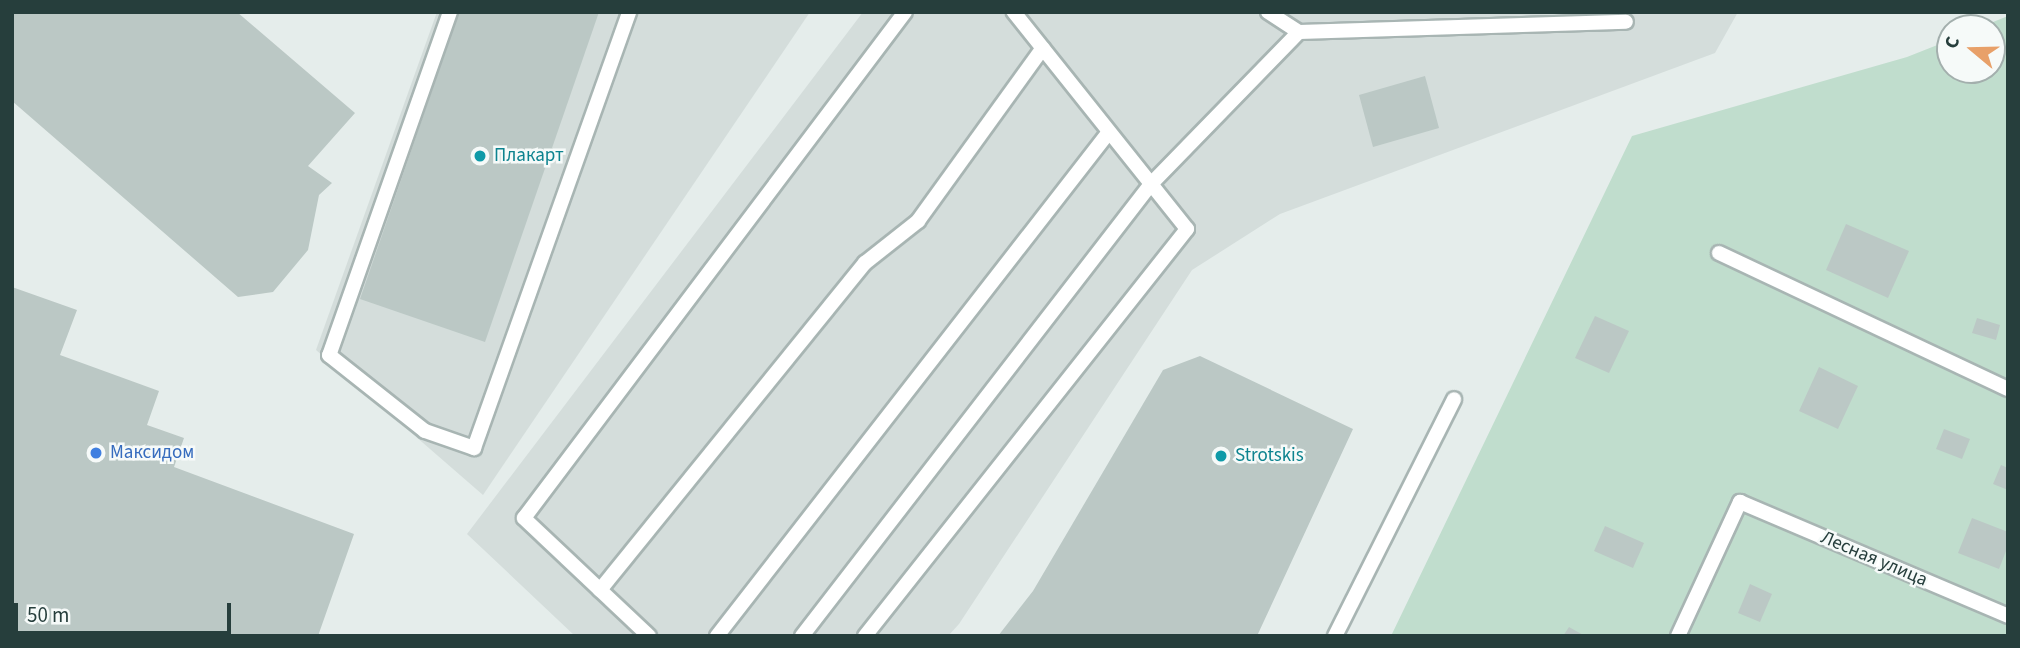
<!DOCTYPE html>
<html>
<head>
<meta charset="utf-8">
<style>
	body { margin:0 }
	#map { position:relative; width:2020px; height:648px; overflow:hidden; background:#e5edeb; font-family:"Source Sans 3",sans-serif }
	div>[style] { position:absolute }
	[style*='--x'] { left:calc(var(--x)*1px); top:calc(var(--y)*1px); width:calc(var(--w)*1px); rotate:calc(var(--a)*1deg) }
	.built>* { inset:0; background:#d4dddb }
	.green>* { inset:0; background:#c0ddcd }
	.building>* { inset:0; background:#bbc8c5 }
	.roads { filter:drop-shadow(2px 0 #a8b5b3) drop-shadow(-2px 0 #a8b5b3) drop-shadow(0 2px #a8b5b3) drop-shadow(0 -2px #a8b5b3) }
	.lane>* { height:14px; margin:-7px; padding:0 7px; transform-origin:7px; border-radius:7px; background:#fff }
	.dots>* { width:19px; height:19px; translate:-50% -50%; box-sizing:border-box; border:4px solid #f6faf9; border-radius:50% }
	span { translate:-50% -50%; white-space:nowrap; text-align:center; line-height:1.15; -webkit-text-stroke:5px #f6faf9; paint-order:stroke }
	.culture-label { font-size:19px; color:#0d838f }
	.left { translate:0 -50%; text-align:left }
	.shop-label { font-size:19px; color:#366cbe }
	.street-label { font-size:19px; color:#263e3c }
	.frame { position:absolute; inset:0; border:14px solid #263e3c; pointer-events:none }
	.north { position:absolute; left:1936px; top:14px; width:70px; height:70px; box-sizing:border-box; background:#f6faf9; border:2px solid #a3afad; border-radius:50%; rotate:289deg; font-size:19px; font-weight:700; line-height:28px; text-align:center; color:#263e3c }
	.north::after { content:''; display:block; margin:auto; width:24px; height:32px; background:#e8a069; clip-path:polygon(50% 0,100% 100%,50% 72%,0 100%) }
	.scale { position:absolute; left:14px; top:603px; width:217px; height:32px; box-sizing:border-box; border:4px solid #263e3c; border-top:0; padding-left:9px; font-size:21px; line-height:24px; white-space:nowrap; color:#263e3c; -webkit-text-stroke:5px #f6faf9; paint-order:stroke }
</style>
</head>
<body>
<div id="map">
	<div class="built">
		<i style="clip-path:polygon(437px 12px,810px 12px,483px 495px,316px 350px)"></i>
		<i style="clip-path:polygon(863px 12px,1738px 12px,1715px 53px,1280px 214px,1192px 270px,959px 624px,948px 636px,575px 636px,467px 534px)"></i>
	</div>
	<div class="green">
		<i style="clip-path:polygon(2008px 16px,2008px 636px,1391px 636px,1632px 136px,1907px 57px,1950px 40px,1950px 70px,1992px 70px,1992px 28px,1978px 28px)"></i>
	</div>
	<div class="building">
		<i style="clip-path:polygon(12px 12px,237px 12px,355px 113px,308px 166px,332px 183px,319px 195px,308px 250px,273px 292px,238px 297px,12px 101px)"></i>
		<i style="clip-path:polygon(459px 12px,599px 12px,485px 342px,360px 299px)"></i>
		<i style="clip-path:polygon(1425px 76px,1439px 128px,1373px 147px,1359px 95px)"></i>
		<i style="clip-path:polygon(1846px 224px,1909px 251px,1888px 298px,1826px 270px)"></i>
		<i style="clip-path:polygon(12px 287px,77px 310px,60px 355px,159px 391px,147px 425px,184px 438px,174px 467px,354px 534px,318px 636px,12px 636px)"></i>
		<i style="clip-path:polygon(1595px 316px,1629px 331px,1609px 373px,1575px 358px)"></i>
		<i style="clip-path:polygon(1977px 318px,2000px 325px,1996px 340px,1972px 333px)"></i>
		<i style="clip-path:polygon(1200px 356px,1353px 429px,1257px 636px,998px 636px,1033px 591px,1163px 370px)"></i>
		<i style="clip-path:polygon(1819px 367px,1858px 386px,1838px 429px,1799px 411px)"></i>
		<i style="clip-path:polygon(1944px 429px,1970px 439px,1962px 459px,1936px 449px)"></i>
		<i style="clip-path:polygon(2001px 465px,2008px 468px,2008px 490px,1993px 484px)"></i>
		<i style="clip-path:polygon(1972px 518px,2008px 532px,2008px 546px,1999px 569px,1958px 553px)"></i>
		<i style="clip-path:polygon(1605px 526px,1644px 543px,1633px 568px,1594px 551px)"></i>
		<i style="clip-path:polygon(1750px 584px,1772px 594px,1760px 622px,1738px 613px)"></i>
		<i style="clip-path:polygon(1569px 627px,1585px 636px,1563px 636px)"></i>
	</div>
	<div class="roads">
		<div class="lane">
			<i style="--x:450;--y:12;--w:364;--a:109.4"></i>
			<i style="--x:329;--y:355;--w:122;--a:38.4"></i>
			<i style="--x:425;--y:431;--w:52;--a:19.1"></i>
			<i style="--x:474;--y:448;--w:463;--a:-70.4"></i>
			<i style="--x:1268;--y:12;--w:37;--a:33"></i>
			<i style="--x:1299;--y:32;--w:327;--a:-1.8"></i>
			<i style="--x:1719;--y:253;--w:319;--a:25.2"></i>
			<i style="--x:600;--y:590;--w:421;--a:-51"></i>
			<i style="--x:865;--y:263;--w:68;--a:-38.4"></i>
			<i style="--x:918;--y:221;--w:213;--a:-54.2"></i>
			<i style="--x:649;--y:636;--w:172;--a:-136.7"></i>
			<i style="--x:524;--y:518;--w:633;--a:-53.02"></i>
			<i style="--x:717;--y:636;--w:638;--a:-52.13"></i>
			<i style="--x:802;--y:636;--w:571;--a:-52.33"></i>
			<i style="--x:1151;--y:184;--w:212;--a:-45.8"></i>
			<i style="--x:865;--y:636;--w:519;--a:-51.65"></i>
			<i style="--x:1187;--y:229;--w:278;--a:-128.6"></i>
			<i style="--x:1335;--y:636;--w:265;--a:-63.3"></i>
			<i style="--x:1678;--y:636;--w:148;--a:-65.2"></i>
			<i style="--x:1740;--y:502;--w:291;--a:23"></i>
		</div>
	</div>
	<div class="dots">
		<i style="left:480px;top:156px;background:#0f9aa8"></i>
		<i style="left:96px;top:453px;background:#3f7fe0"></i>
		<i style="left:1221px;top:456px;background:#0f9aa8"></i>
	</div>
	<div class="culture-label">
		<span class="left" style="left:494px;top:156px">Плакарт</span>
		<span class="left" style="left:1235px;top:456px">Strotskis</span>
	</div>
	<div class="shop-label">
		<span class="left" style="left:110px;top:453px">Максидом</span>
	</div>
	<div class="street-label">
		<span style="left:1874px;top:559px;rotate:23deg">Лесная улица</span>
	</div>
	<div class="frame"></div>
	<div class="north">С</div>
	<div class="scale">50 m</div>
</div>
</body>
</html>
